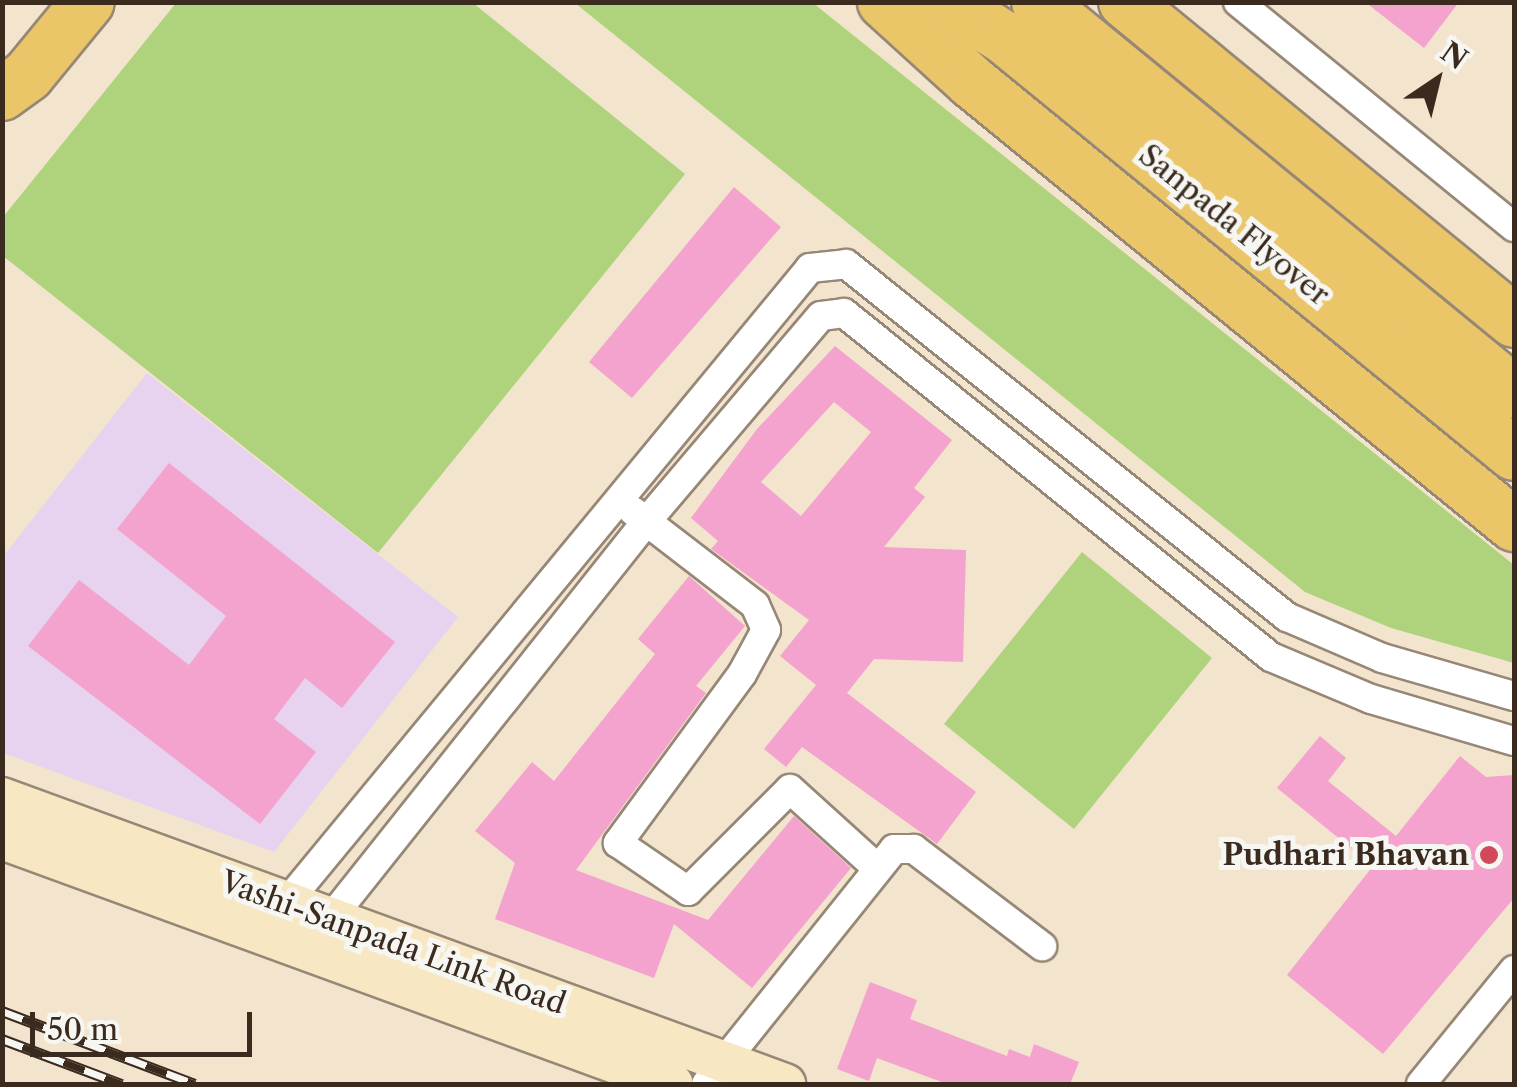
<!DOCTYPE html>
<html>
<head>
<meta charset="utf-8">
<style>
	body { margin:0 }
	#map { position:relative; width:1517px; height:1087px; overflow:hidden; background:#f3e4ce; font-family:"Libre Caslon Text",serif }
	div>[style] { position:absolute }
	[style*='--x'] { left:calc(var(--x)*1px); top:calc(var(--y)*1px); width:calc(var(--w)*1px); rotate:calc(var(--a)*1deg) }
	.built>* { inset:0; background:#e7d2ef }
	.green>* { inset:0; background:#afd37d }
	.building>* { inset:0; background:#f3a3cd }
	.roads { filter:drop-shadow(2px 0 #978776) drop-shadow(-2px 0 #978776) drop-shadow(0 2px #978776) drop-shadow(0 -2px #978776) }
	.minor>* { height:28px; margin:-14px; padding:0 14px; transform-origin:14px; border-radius:14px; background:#fff }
	.secondary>* { height:40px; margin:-20px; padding:0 20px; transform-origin:20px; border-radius:20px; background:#f7e8c3 }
	.motorway>* { height:52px; margin:-26px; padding:0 26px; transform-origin:26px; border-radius:26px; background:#ebc669 }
	.rail>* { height:11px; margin-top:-5.5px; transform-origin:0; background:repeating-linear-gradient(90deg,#f6f6f2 0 22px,#3b2a1e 0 44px); box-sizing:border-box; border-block:2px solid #3b2a1e }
	.dots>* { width:28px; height:28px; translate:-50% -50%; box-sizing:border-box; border:5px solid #f6f6f2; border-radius:50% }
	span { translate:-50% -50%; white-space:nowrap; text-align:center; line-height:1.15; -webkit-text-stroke:10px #f6f6f2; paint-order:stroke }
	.street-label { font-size:30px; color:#3b2a1e }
	.poi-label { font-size:30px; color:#3b2a1e; font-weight:700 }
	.right { translate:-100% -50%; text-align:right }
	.frame { position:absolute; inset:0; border:5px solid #3b2a1e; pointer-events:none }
	.north { position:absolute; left:1387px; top:30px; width:100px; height:100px; -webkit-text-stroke:8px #f6f6f2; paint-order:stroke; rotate:35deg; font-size:28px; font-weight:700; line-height:40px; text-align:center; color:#3b2a1e }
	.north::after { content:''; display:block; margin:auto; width:35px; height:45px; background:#3b2a1e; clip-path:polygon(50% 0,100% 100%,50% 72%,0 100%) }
	.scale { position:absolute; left:30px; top:1012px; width:222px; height:45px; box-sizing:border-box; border:5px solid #3b2a1e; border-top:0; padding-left:12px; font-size:30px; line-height:35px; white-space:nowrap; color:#3b2a1e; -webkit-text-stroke:8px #f6f6f2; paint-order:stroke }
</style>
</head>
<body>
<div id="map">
	<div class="built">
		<i style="clip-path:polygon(147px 373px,458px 617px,274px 852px,3px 753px,2px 558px)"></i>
	</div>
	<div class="green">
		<i style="clip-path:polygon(176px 3px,473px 3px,685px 174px,378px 553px,3px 256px,3px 217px)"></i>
		<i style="clip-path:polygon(575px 3px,813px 3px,1514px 565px,1514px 663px,1391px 628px,1305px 592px)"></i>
		<i style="clip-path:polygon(1082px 552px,1212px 658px,1074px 829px,944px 724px)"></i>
	</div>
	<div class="building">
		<i style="clip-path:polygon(1365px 2px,1459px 2px,1424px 48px)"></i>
		<i style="clip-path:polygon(734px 187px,781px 227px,632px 398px,589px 362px)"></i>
		<i style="clip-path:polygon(evenodd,835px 346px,952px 440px,914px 488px,925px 497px,884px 547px,966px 550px,963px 662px,874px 659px,847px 693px,976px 792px,937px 844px,802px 747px,786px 767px,764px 749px,816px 685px,780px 656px,809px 620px,711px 549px,718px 541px,691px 518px,757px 429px,835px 346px,834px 402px,871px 432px,801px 516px,761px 482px,834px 402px)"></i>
		<i style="clip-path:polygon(169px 463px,395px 642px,342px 708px,305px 678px,274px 719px,316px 752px,260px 824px,28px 646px,79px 580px,189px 665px,226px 616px,117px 529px)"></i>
		<i style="clip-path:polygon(689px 576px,745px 626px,696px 686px,706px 693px,576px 870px,708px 920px,794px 816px,851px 868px,752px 988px,674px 924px,654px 978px,495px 919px,515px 863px,475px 831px,532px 762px,554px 781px,655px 654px,638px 639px)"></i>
		<i style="clip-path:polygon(1320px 736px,1346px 758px,1328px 781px,1396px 836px,1460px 756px,1486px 777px,1514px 775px,1514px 898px,1383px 1054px,1287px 975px,1373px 866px,1277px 788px)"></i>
		<i style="clip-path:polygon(870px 982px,917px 1000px,910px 1019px,1007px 1056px,1009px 1049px,1030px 1057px,1034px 1044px,1079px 1062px,1070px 1084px,947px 1084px,877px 1058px,869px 1081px,837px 1069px)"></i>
	</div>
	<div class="roads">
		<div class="minor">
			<i style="--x:1238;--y:2;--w:356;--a:39.2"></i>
			<i style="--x:633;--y:511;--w:154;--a:37.6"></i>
			<i style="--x:755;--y:605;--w:27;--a:66"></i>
			<i style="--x:766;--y:630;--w:50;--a:118.6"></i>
			<i style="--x:742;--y:674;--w:210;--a:126.3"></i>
			<i style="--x:618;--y:843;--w:85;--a:34.4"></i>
			<i style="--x:688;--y:891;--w:144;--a:-45"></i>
			<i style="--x:790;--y:789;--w:115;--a:42.2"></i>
			<i style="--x:278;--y:913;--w:836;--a:-50.48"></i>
			<i style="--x:810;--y:268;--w:36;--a:-6"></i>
			<i style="--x:846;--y:264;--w:565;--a:38.68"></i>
			<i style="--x:1287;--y:617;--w:103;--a:23.3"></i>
			<i style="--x:1382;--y:658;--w:137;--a:16.1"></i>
			<i style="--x:323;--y:928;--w:519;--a:-51.5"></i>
			<i style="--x:646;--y:522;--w:270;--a:-49.7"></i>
			<i style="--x:821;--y:316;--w:23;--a:-7"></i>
			<i style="--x:844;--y:313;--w:548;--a:38.86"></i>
			<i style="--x:1271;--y:657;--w:108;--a:22.8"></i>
			<i style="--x:1371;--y:699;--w:149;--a:16.4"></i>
			<i style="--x:706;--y:1084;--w:301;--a:-51.3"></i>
			<i style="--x:894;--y:849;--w:20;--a:0"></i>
			<i style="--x:914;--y:849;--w:161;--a:37.2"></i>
			<i style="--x:1421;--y:1084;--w:147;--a:-50.8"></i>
		</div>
		<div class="secondary">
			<i style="--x:2;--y:798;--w:834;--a:20.07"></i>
			<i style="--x:2;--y:839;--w:714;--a:20.06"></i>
		</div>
		<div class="motorway">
			<i style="--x:884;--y:2;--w:119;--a:42.3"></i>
			<i style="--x:972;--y:82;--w:700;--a:39.26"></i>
			<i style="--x:948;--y:2;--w:67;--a:32.3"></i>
			<i style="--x:1005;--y:38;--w:657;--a:39.26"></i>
			<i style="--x:1038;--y:2;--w:615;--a:39.33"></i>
			<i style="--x:1125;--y:2;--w:503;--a:39.35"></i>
			<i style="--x:2;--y:94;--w:32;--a:-36"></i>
			<i style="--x:28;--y:75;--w:94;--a:-50.6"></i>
		</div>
	</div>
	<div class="rail">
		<i style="--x:2;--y:1011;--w:206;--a:20.7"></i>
		<i style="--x:2;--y:1039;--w:128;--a:20.6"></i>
	</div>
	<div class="dots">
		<i style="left:1489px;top:855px;background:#d1495b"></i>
	</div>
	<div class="street-label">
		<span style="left:1234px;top:225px;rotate:39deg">Sanpada Flyover</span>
		<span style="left:393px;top:943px;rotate:20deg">Vashi-Sanpada Link Road</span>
	</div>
	<div class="poi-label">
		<span class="right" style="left:1469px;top:855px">Pudhari Bhavan</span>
	</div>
	<div class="frame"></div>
	<div class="north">N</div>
	<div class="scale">50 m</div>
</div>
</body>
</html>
